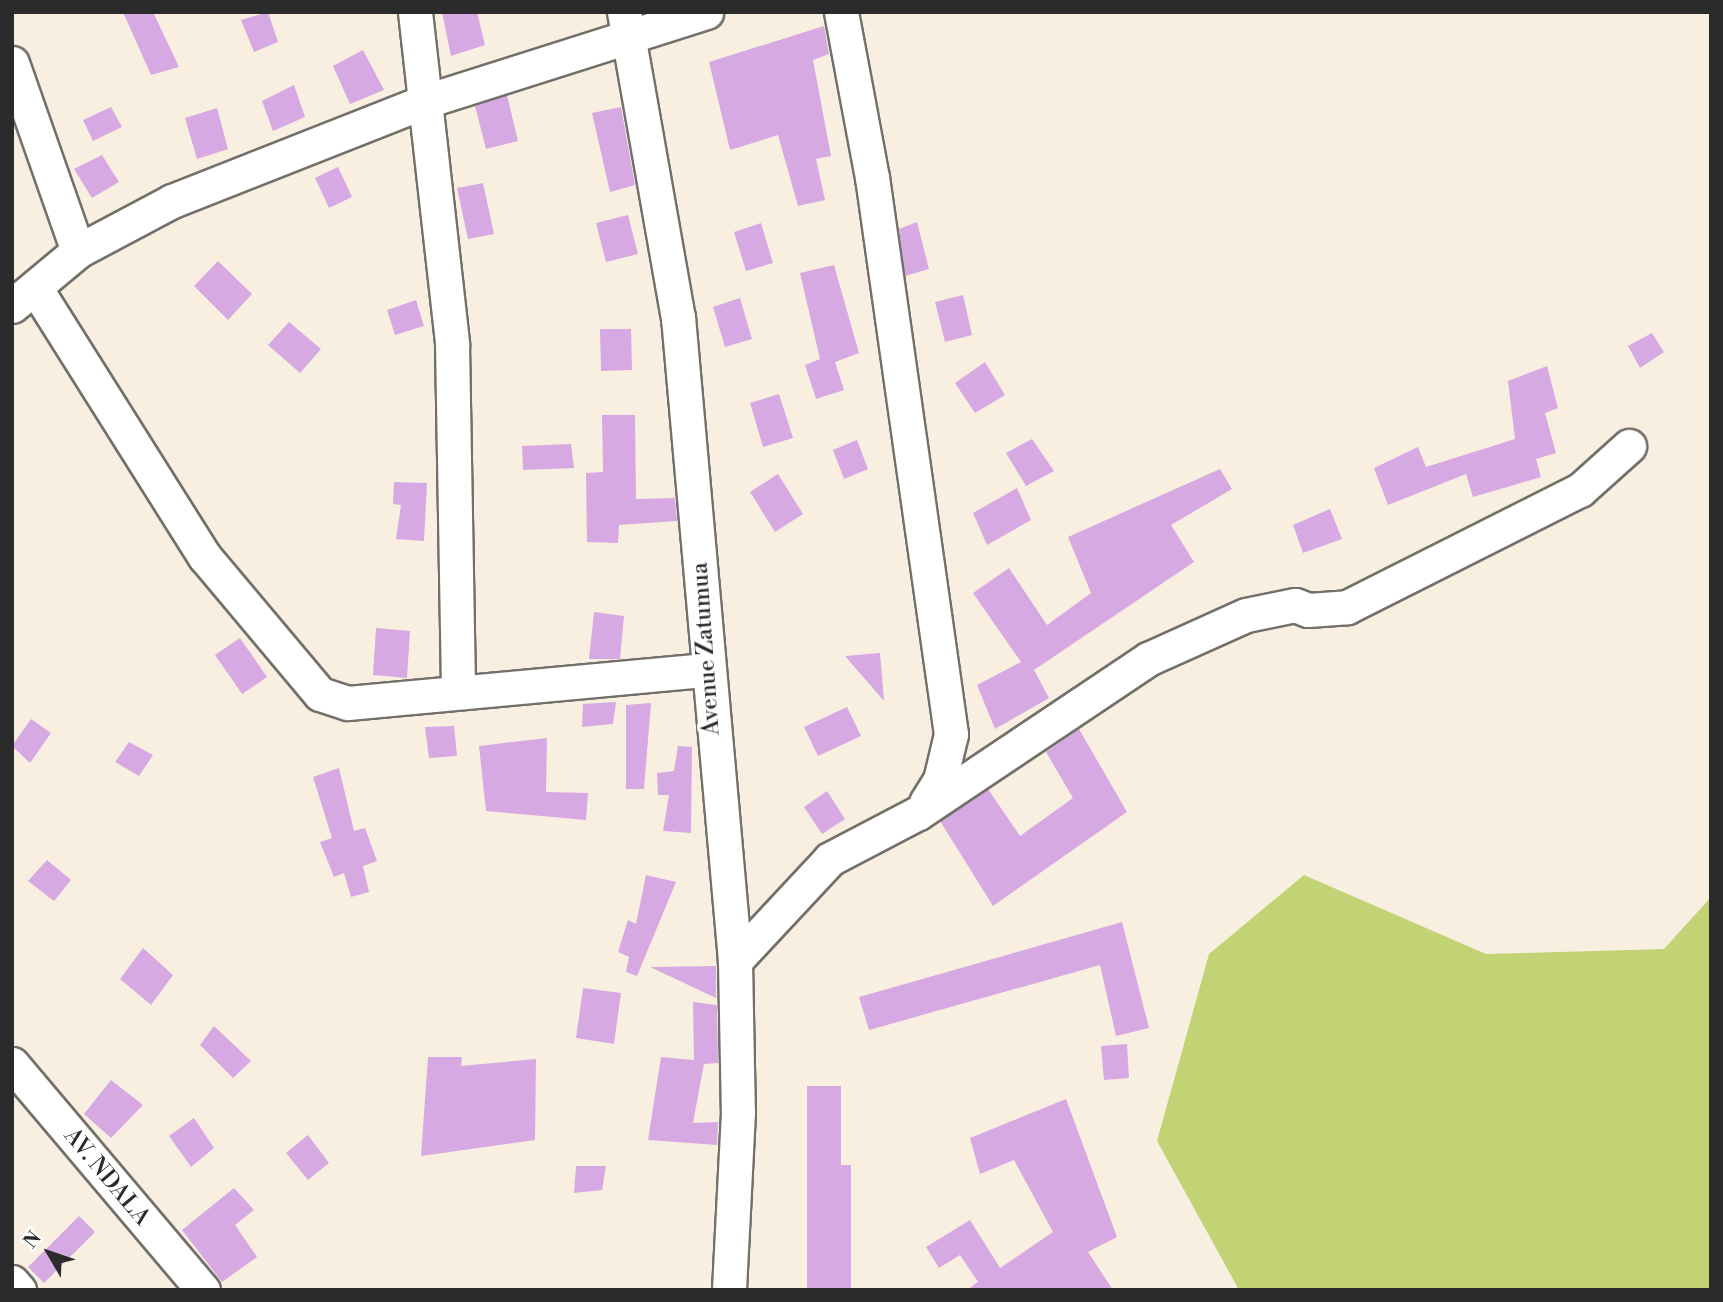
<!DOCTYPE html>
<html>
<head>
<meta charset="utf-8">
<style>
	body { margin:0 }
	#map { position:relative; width:1723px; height:1302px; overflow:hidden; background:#f9efe0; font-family:"Libre Bodoni",serif }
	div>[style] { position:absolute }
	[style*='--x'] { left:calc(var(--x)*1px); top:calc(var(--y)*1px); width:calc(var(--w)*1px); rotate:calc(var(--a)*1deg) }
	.green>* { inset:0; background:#c2d376 }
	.building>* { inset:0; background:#d7a9e3 }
	.roads { filter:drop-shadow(2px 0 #73706a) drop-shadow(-2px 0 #73706a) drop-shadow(0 2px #73706a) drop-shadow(0 -2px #73706a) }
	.minor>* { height:33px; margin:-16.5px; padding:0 16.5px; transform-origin:16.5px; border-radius:16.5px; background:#fff }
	span { translate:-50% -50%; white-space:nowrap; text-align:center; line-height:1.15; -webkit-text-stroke:6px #fff; paint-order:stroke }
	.street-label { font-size:23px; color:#2b2b2b }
	.frame { position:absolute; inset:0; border:14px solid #2b2b2b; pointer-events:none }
	.north { position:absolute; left:14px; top:1218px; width:70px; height:70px; -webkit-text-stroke:5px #fff; paint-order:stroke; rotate:309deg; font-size:19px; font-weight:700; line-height:28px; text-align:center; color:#2b2b2b }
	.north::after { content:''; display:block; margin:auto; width:24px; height:32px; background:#2b2b2b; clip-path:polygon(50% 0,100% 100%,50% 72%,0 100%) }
</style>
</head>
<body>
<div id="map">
	<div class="green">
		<i style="clip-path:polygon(1304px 875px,1486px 954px,1664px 949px,1711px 897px,1711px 1290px,1239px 1290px,1157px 1141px,1209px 954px)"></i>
	</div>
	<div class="building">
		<i style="clip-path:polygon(123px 12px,153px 12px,179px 67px,151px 75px)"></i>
		<i style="clip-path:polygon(268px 12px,278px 42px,254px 52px,241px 20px)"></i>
		<i style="clip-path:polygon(442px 12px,477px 12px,485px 45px,451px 56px)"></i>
		<i style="clip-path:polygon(824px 26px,829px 54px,813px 60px,831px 156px,816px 159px,825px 200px,798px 206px,778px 135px,730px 150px,709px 62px)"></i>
		<i style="clip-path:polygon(363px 50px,384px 90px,350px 104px,333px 66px)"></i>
		<i style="clip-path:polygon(294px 85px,305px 117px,273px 131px,262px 101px)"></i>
		<i style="clip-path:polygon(507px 95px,518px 141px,486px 149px,475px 106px)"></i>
		<i style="clip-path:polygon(111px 107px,122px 127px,93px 141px,83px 120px)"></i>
		<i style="clip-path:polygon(621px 107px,635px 185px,610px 192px,592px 113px)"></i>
		<i style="clip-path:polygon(217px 108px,228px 149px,197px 159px,185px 118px)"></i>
		<i style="clip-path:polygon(102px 155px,119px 182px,92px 198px,74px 169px)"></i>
		<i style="clip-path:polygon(338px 167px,352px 197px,329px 208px,315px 178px)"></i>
		<i style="clip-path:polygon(483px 183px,494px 234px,468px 239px,457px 188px)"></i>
		<i style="clip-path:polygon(628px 215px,638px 254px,606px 262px,596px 223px)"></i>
		<i style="clip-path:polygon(917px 222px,929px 269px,905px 276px,899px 229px)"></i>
		<i style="clip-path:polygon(761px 223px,773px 263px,746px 271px,734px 232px)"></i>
		<i style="clip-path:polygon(218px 261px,252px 294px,228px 320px,194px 286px)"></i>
		<i style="clip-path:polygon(834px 265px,859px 353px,835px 362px,844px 390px,816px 399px,805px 365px,820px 359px,800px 273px)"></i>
		<i style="clip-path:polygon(963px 295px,972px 335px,945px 342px,935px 302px)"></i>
		<i style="clip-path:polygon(740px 298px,752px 339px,725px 347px,713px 307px)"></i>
		<i style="clip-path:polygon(416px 300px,424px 326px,395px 335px,387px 310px)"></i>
		<i style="clip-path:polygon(289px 322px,321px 349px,300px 373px,268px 345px)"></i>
		<i style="clip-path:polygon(600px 329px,631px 329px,632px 370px,601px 371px)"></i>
		<i style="clip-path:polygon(1652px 333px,1664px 352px,1640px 368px,1628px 346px)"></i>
		<i style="clip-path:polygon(985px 362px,1005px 395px,975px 413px,955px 383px)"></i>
		<i style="clip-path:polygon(1547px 366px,1558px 408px,1545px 413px,1556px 453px,1536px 459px,1541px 477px,1473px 497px,1466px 474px,1388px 505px,1374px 468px,1418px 447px,1426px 467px,1515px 439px,1508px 381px)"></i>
		<i style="clip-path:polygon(779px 394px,793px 438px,763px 447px,750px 403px)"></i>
		<i style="clip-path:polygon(602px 415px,635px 415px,636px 499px,675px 498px,677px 521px,619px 525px,618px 543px,587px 542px,586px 473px,603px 472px)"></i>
		<i style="clip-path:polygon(1032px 439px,1054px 471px,1026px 486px,1006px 453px)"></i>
		<i style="clip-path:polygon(857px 440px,868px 469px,844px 479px,833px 450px)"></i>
		<i style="clip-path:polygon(571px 444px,574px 468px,523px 470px,522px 446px)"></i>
		<i style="clip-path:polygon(1220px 469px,1232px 489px,1171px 525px,1194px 562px,1034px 670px,1049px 698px,995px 729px,977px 685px,1021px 662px,973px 593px,1009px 568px,1047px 625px,1091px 593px,1068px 537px)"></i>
		<i style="clip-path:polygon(778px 474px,803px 514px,775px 532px,750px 492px)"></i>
		<i style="clip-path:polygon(394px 482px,427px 483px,424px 541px,396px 539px,401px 505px,393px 504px)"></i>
		<i style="clip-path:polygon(1017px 488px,1031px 520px,987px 545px,973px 513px)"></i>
		<i style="clip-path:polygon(1330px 509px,1342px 539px,1303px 553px,1293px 525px)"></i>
		<i style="clip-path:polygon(594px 612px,624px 616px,620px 659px,589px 659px)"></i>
		<i style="clip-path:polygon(376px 628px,410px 631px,407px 678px,373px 675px)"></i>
		<i style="clip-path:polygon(240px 638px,267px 677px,242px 694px,215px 655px)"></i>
		<i style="clip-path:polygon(880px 653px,884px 701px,845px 656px)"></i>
		<i style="clip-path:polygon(616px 702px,613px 724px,582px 727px,583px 704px)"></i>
		<i style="clip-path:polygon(651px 703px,644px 789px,626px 789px,626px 705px)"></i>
		<i style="clip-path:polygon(847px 707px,861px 736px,818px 756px,804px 727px)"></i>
		<i style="clip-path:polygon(31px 719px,51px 733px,30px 763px,12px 746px)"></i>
		<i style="clip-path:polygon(454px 726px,457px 756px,429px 758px,425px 727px)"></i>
		<i style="clip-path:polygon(1079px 729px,1127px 812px,993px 906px,940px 821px,988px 789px,1020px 836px,1073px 798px,1046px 752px)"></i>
		<i style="clip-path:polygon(547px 738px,546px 792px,588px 793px,586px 820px,486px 811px,479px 746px)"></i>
		<i style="clip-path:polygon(129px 742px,153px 755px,139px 776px,115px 762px)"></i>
		<i style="clip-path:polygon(678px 746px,692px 747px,691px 833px,663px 831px,669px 795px,658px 795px,657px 773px,674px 771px)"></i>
		<i style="clip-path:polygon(339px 768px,354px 831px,365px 828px,377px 861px,363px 866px,369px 892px,351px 897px,344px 873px,334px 877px,320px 842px,332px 838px,313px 777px)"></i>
		<i style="clip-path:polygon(827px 791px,845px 819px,822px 834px,804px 807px)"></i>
		<i style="clip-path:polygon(47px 860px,71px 880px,54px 901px,28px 881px)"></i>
		<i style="clip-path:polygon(646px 875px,676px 882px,637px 976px,626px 972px,629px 957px,618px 952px,628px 920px,636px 924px)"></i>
		<i style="clip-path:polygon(1122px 922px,1149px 1028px,1116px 1036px,1100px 965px,869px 1030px,859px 997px)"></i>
		<i style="clip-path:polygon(143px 948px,173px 975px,151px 1005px,120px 979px)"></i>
		<i style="clip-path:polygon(716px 966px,716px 998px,650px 967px)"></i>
		<i style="clip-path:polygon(583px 988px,621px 993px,614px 1044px,576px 1038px)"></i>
		<i style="clip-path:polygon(693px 1002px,717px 1005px,718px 1063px,704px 1064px,693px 1123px,718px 1122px,717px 1145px,648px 1140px,661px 1057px,694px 1060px)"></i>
		<i style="clip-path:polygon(214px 1026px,251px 1061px,233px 1078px,200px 1045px)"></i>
		<i style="clip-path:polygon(1127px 1044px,1129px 1078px,1104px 1080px,1101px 1046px)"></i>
		<i style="clip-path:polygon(428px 1057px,462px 1057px,461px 1066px,536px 1059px,535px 1140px,421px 1156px)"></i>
		<i style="clip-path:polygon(111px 1080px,143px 1105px,111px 1138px,84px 1114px)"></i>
		<i style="clip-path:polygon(807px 1086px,841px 1086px,841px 1165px,851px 1165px,851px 1290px,807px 1290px)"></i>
		<i style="clip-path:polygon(1066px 1099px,1117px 1237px,1088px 1252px,1113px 1290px,967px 1290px,978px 1282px,960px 1255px,939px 1268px,926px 1247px,970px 1220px,1000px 1268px,1053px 1232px,1014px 1160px,980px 1174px,970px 1138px)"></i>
		<i style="clip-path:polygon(194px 1118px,214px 1148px,191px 1167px,169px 1136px)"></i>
		<i style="clip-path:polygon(308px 1135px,329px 1163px,308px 1180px,286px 1153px)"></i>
		<i style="clip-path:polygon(576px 1166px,606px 1166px,602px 1190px,574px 1193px)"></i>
		<i style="clip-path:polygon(234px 1188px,254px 1210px,235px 1225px,257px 1257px,222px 1282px,182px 1230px)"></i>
		<i style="clip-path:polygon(79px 1216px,95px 1232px,44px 1283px,28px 1267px)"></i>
	</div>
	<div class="roads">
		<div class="minor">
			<i style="--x:415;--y:12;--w:334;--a:83.6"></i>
			<i style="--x:452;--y:344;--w:345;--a:89"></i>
			<i style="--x:624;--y:12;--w:310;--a:80"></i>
			<i style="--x:678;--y:317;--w:647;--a:84.94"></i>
			<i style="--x:735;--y:961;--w:151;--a:88.9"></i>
			<i style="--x:738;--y:1112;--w:178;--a:92.9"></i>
			<i style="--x:841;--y:12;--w:168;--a:79.4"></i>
			<i style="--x:872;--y:177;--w:563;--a:81.93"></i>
			<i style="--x:951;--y:734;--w:47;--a:103.4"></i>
			<i style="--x:940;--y:780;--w:26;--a:122"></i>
			<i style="--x:12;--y:63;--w:199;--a:70.7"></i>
			<i style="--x:36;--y:289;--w:317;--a:57.8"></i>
			<i style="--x:205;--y:557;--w:179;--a:50"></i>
			<i style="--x:320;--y:694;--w:29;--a:18"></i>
			<i style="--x:348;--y:703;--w:359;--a:-5.3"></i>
			<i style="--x:12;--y:306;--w:86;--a:-39.8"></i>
			<i style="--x:78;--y:251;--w:106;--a:-28"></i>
			<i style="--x:172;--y:201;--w:273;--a:-21.5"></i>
			<i style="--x:426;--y:101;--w:294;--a:-17.6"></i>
			<i style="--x:735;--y:961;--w:139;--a:-47"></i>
			<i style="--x:830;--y:859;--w:99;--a:-27.6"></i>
			<i style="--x:918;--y:813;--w:277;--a:-33.8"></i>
			<i style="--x:1148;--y:659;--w:107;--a:-24.2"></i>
			<i style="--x:1246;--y:615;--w:50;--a:-11.5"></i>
			<i style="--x:1295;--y:605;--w:14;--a:21"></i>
			<i style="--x:1308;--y:610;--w:39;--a:-4"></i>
			<i style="--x:1347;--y:607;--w:261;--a:-26.7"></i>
			<i style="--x:1580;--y:490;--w:66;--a:-41.9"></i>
			<i style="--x:12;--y:1064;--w:296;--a:49.8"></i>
			<i style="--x:12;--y:1282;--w:11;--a:49"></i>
		</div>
	</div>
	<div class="street-label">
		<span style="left:706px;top:649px;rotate:-94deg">Avenue Zatumua</span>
		<span style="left:107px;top:1177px;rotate:50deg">AV. NDALA</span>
	</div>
	<div class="frame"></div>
	<div class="north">N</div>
</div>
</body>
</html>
